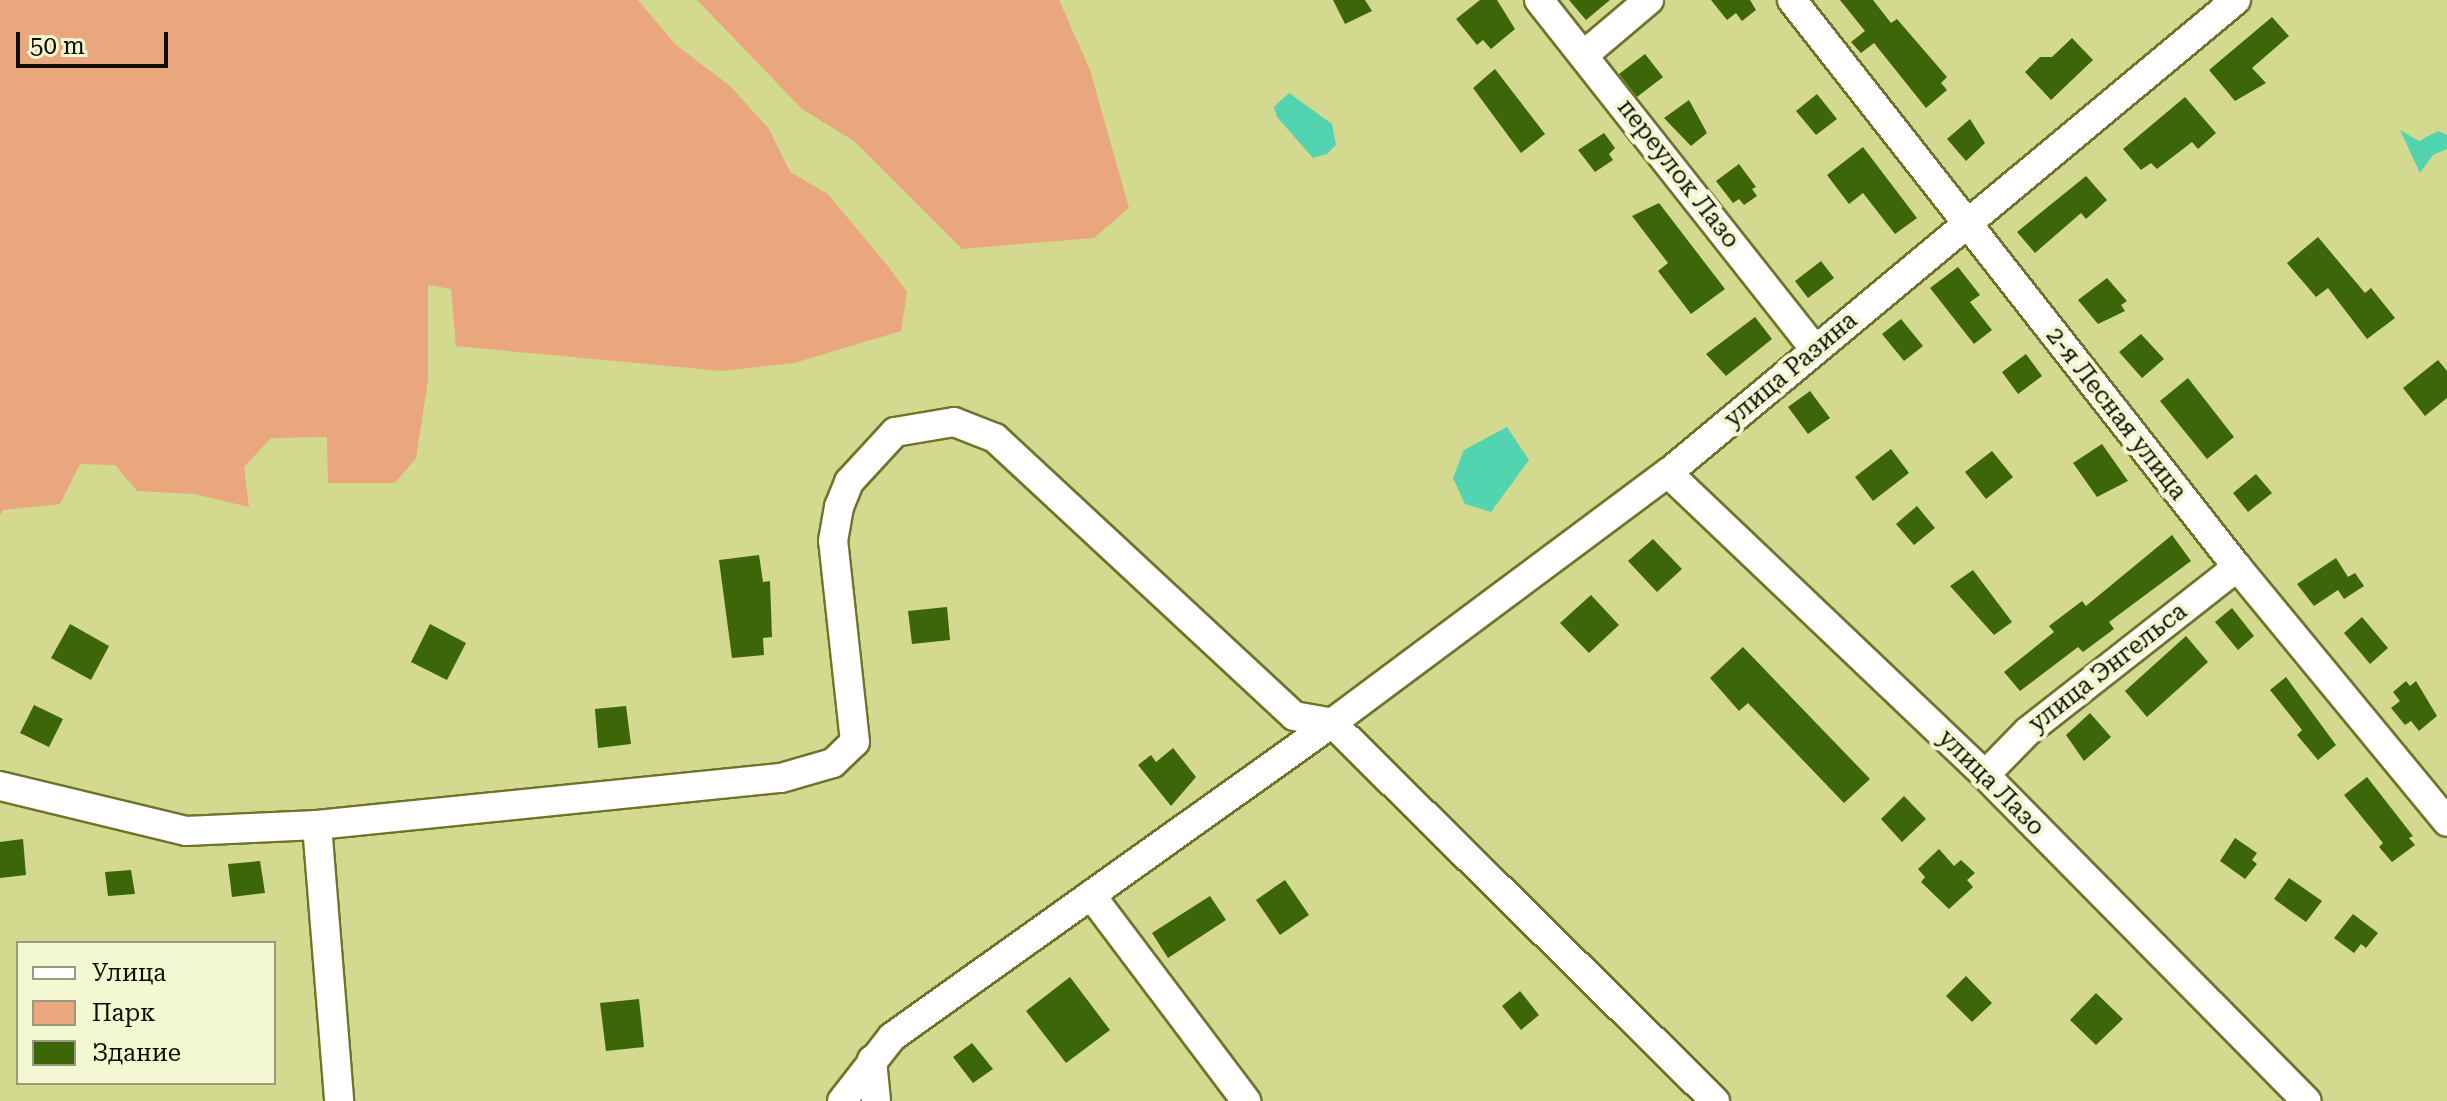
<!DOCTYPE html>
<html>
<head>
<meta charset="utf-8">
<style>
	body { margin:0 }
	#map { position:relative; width:2447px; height:1101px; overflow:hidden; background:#d3d98e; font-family:"Roboto Serif",serif }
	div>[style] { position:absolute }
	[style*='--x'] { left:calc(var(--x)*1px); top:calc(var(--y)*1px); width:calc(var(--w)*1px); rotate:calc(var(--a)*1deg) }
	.green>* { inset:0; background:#eaa67c }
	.water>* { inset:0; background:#53d4b1 }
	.building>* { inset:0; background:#3d6608 }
	.roads { filter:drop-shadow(2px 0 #70742b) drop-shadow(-2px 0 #70742b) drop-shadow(0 2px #70742b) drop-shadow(0 -2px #70742b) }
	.minor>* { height:28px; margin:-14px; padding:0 14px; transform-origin:14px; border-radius:14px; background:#fff }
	span { translate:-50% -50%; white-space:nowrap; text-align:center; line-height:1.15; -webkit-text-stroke:8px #f3f7d2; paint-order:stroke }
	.street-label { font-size:24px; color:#0e0e00 }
	.legend { position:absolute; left:16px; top:941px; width:260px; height:144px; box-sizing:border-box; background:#f3f7d2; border:2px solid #979a7e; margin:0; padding:10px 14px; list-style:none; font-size:24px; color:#0e0e00 }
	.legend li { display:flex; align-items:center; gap:16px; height:40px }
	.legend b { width:40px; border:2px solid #979a7e }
	.scale { position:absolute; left:16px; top:32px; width:152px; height:36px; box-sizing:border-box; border:4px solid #0e0e00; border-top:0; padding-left:10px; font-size:24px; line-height:28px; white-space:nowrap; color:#0e0e00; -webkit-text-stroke:6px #f3f7d2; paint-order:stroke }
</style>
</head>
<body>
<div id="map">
	<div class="green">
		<i style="clip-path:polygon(0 0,638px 0,676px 45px,729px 85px,769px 129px,790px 172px,828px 194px,887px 265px,907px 292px,901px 331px,794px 363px,722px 371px,456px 346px,451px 289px,428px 285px,428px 380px,416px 458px,395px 483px,328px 483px,327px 437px,271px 438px,244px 467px,249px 507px,194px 494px,137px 491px,115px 465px,80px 464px,60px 504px,3px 510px,0 516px)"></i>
		<i style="clip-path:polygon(697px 0,1059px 0,1090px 70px,1129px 208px,1094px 238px,962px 249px,854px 141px,802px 109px)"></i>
	</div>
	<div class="water">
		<i style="clip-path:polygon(1289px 93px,1332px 124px,1336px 145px,1327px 154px,1313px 158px,1277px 117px,1274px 107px)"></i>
		<i style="clip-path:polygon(2400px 130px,2419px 141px,2438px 131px,2447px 135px,2447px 149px,2433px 155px,2420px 173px)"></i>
		<i style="clip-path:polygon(1507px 427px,1529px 460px,1491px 512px,1465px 504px,1453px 478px,1464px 450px)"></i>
	</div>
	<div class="building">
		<i style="clip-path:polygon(1333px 0,1365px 0,1372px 11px,1345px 24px)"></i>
		<i style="clip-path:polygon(1480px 0,1497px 0,1515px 29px,1491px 49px,1483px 40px,1477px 45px,1456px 19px)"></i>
		<i style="clip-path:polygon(1569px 0,1610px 0,1586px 20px)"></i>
		<i style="clip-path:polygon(1711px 0,1750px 0,1756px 10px,1742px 21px,1736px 13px,1727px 20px)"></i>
		<i style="clip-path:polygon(1840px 0,1873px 0,1891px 23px,1897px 19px,1947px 77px,1941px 83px,1947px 90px,1926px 108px,1874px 43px,1861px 53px,1851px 42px,1865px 31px)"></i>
		<i style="clip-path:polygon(2272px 17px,2289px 36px,2252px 68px,2266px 83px,2235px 101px,2209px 70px)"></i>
		<i style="clip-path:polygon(2072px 38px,2093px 60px,2051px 100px,2025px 72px,2040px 57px,2052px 57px)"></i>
		<i style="clip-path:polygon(1645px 54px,1663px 77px,1637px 97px,1619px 74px)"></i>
		<i style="clip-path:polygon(1495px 69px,1545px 134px,1521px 153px,1473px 88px)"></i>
		<i style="clip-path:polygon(1817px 94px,1837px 119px,1816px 135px,1796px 111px)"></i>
		<i style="clip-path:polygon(2185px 97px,2216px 133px,2198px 149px,2192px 142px,2157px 169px,2151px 163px,2141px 170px,2123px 149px)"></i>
		<i style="clip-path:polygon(1689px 100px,1707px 133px,1691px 146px,1664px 118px)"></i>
		<i style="clip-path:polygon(1970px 119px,1985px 143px,1966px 161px,1947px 139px)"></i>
		<i style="clip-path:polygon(1604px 133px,1615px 148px,1609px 154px,1613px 160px,1595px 172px,1578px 150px)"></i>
		<i style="clip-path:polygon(1863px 147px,1917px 218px,1895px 234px,1863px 193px,1849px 204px,1827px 175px)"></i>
		<i style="clip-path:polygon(1739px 164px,1756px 187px,1752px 189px,1757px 196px,1744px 205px,1739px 199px,1733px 203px,1716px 181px)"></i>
		<i style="clip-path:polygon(2086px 176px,2107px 200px,2086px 219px,2081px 213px,2035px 253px,2017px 232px)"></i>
		<i style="clip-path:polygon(1659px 203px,1725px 289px,1691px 314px,1658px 271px,1668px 263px,1632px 216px)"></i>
		<i style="clip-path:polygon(2318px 237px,2365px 293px,2371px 288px,2395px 318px,2367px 339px,2328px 288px,2316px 297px,2287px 263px)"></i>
		<i style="clip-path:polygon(1821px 261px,1834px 278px,1808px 298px,1795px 281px)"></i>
		<i style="clip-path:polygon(1958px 267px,1980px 295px,1970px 302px,1992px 330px,1974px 344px,1930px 288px)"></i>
		<i style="clip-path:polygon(2107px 278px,2127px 301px,2121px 305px,2125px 311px,2098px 324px,2078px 300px)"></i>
		<i style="clip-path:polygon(1755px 317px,1772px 339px,1726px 376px,1706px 354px)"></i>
		<i style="clip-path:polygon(1901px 319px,1923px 346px,1904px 361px,1882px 334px)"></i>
		<i style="clip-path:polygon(2141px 334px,2164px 359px,2142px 378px,2119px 352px)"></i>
		<i style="clip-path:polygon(2026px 354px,2042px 376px,2018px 394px,2002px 372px)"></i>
		<i style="clip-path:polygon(2438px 360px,2447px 371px,2447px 398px,2425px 416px,2403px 388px)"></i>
		<i style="clip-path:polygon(2188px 378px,2234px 437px,2207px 459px,2160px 401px)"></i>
		<i style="clip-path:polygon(1810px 391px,1830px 418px,1808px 434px,1788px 407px)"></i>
		<i style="clip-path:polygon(2102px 444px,2128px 481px,2097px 497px,2073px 463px)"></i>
		<i style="clip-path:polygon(1891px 449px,1909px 473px,1873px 501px,1855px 477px)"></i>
		<i style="clip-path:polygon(1992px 451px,2013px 477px,1986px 499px,1965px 472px)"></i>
		<i style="clip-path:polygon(2256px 474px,2272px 493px,2248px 512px,2233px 493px)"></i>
		<i style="clip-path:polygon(1917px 506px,1935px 528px,1914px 545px,1896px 524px)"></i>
		<i style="clip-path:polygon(2172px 535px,2191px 561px,2109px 622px,2114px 629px,2083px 652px,2078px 647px,2020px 691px,2004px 672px,2054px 632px,2049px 626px,2082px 601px,2086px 606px)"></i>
		<i style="clip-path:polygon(1653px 539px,1682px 569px,1657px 592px,1628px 561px)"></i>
		<i style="clip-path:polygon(759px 555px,763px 582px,770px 581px,772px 637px,763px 638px,764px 655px,732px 658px,719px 560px)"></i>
		<i style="clip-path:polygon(2336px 558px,2348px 577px,2355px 573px,2364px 586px,2344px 599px,2338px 590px,2314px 606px,2297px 584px)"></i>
		<i style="clip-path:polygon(1973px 570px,2012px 622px,1994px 635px,1950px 586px)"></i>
		<i style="clip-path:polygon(1591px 595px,1619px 625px,1589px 653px,1560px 623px)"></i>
		<i style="clip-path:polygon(947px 607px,950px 640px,912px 644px,908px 611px)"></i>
		<i style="clip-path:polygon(2232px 608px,2254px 636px,2238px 650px,2215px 622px)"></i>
		<i style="clip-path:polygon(2362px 617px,2388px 648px,2370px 664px,2344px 633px)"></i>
		<i style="clip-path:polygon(70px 624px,109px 646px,91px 680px,51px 658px)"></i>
		<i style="clip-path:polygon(430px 624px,466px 643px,447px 680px,411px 662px)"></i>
		<i style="clip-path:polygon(2186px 636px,2208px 662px,2147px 717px,2125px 691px)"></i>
		<i style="clip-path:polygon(1743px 647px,1870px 779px,1844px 803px,1748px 703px,1739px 711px,1710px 678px)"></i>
		<i style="clip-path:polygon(2286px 677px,2336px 745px,2318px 760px,2297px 735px,2302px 730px,2270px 690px)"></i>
		<i style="clip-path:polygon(2406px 681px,2410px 686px,2416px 681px,2437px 716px,2419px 731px,2411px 721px,2405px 725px,2391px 708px,2400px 701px,2393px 692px)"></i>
		<i style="clip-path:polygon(34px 705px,63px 719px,49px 747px,20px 733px)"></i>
		<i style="clip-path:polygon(626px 706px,631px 744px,598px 748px,595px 709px)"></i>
		<i style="clip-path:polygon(2090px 713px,2111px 737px,2084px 761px,2066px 735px)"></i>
		<i style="clip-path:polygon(1173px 748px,1196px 777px,1171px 806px,1138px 765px,1151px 755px,1156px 762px)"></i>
		<i style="clip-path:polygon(2367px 777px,2413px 836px,2409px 838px,2415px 845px,2392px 862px,2379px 847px,2383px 843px,2344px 795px)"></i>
		<i style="clip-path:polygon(1904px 796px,1926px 819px,1902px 842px,1881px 819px)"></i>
		<i style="clip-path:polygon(2235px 838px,2257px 853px,2252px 860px,2257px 864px,2245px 879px,2220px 861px)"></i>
		<i style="clip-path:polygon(23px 839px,26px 875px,0 878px,0 842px)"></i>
		<i style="clip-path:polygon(1939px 849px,1954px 866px,1961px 860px,1975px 873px,1967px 880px,1973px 887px,1949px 909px,1921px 882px,1925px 877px,1918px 869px)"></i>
		<i style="clip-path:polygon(260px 861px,265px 893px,232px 897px,228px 864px)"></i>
		<i style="clip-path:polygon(131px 870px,135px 894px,108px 896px,105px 872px)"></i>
		<i style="clip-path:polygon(2289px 878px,2322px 901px,2306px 922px,2274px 899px)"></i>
		<i style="clip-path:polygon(1285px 880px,1309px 915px,1280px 935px,1256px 900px)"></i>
		<i style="clip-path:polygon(1210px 896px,1226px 920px,1168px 958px,1152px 933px)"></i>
		<i style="clip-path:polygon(2353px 914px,2378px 933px,2366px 948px,2361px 944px,2354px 953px,2334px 938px)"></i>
		<i style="clip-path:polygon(1966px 976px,1992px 1003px,1972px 1022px,1946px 996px)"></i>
		<i style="clip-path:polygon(1070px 977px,1110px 1030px,1066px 1063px,1026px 1011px)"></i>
		<i style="clip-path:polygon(1520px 991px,1539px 1015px,1521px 1030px,1502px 1006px)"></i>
		<i style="clip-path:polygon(2096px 993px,2123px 1019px,2096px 1045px,2070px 1020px)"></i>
		<i style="clip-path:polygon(639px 999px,644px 1047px,606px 1051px,600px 1003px)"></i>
		<i style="clip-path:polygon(972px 1043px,993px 1069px,973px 1083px,953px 1057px)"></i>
	</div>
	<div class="roads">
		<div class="minor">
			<i style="--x:1539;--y:0;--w:446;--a:51.7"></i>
			<i style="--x:1792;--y:0;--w:721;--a:51.87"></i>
			<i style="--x:2237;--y:567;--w:330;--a:50.5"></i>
			<i style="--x:1585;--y:54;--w:84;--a:-40.2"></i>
			<i style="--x:1668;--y:473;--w:438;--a:43.6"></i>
			<i style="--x:1985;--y:775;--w:458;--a:45.4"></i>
			<i style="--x:1985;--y:775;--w:62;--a:-45.7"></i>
			<i style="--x:2028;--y:731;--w:266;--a:-38.1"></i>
			<i style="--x:0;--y:786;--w:191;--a:13.6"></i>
			<i style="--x:186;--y:831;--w:131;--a:-2.6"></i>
			<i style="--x:317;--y:825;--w:466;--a:-5.8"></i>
			<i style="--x:781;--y:778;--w:54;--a:-16.1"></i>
			<i style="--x:833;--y:763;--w:30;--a:-44"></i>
			<i style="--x:855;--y:742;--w:202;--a:-96.2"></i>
			<i style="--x:833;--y:541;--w:35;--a:-80"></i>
			<i style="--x:839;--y:507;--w:27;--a:-68"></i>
			<i style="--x:849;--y:482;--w:68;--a:-47.4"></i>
			<i style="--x:895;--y:432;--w:60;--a:-9.6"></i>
			<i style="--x:954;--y:422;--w:44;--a:21.3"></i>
			<i style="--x:995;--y:438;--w:408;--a:42.9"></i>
			<i style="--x:1294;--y:716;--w:39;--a:10"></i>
			<i style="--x:1332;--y:723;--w:538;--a:44.62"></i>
			<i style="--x:317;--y:825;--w:277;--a:85.4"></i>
			<i style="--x:1091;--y:895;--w:258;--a:53"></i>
			<i style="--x:872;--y:1060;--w:41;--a:84.4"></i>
			<i style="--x:842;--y:1101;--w:81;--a:-52"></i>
			<i style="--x:892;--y:1037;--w:541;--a:-35.51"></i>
			<i style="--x:1332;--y:723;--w:419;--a:-36.7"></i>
			<i style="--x:1668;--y:473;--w:739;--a:-39.79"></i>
		</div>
	</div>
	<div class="street-label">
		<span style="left:1678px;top:174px;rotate:52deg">переулок Лазо</span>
		<span style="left:1791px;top:370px;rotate:-40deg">улица Разина</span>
		<span style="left:2116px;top:414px;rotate:52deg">2-я Лесная улица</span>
		<span style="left:2108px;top:668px;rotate:-38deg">улица Энгельса</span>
		<span style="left:1991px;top:783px;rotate:45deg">улица Лазо</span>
	</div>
	<ul class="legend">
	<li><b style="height:10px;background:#fff"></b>Улица</li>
	<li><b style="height:22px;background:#eaa67c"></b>Парк</li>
	<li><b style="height:22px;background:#3d6608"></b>Здание</li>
	</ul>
	<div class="scale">50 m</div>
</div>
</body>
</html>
